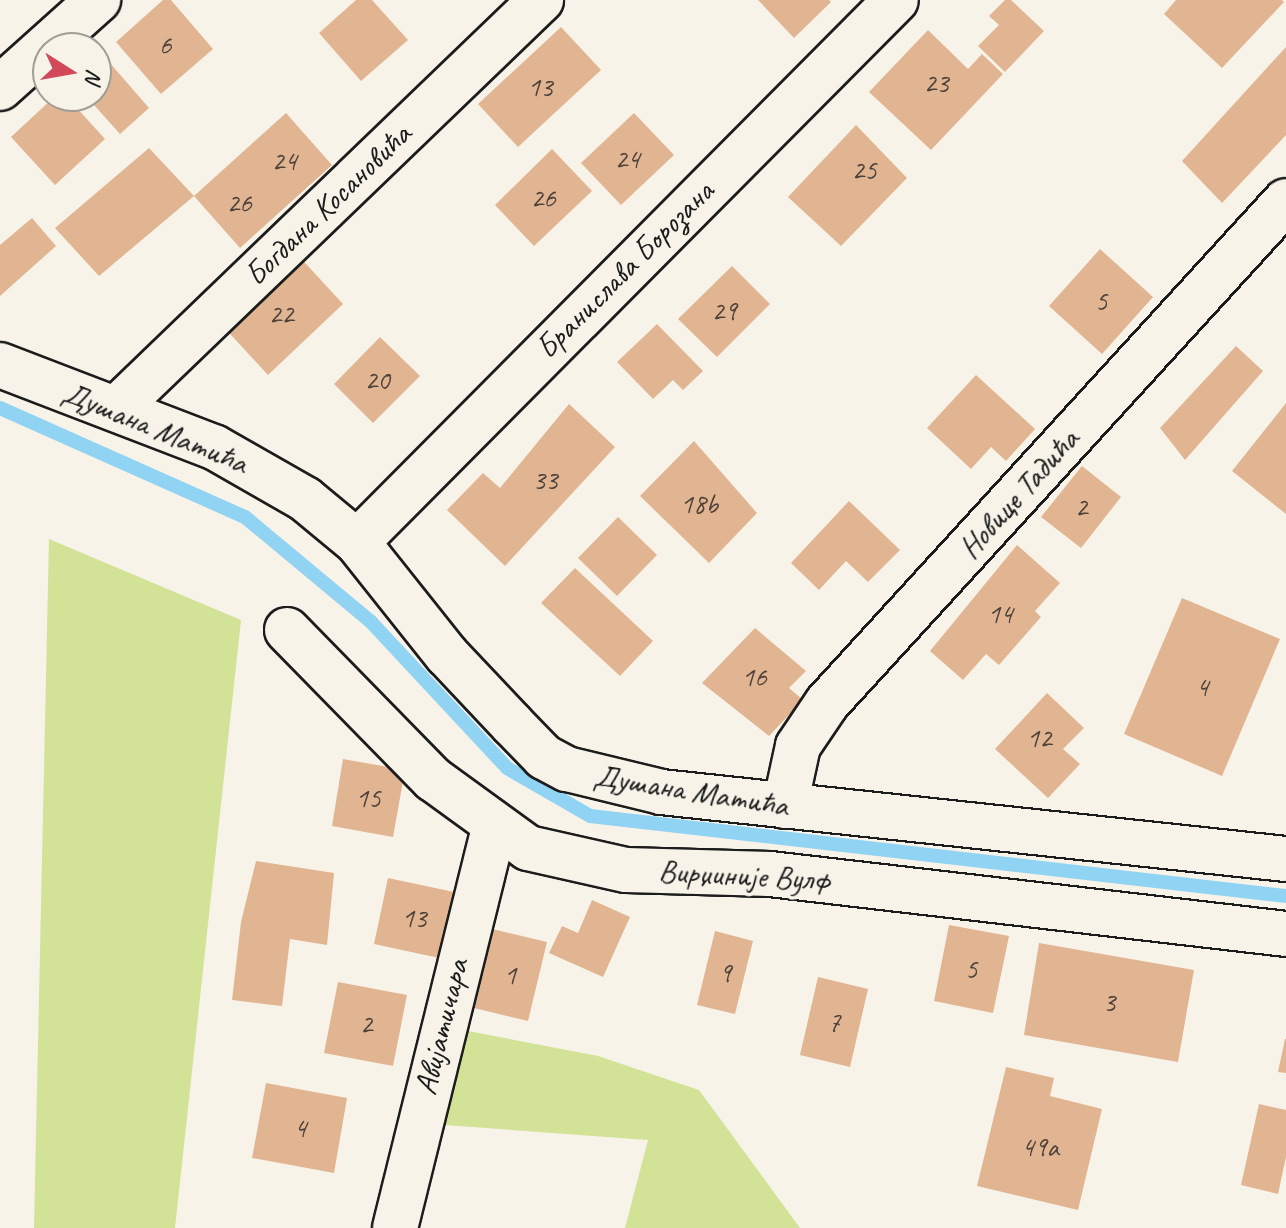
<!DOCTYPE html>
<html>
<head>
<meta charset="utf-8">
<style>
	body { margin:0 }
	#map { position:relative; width:1286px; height:1228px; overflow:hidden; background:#f7f3e8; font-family:Caveat,sans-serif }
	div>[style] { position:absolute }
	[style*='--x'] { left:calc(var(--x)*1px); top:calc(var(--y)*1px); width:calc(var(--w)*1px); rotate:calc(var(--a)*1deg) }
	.green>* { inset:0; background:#d2e296 }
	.stream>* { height:14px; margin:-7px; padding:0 7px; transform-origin:7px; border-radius:7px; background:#91d3f2 }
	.building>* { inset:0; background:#e2b592 }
	.roads { filter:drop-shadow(2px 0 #1c1c1c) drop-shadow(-2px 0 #1c1c1c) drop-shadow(0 2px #1c1c1c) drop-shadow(0 -2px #1c1c1c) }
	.street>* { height:44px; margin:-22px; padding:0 22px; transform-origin:22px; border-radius:22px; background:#f7f3e8 }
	span { translate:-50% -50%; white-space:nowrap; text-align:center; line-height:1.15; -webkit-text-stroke:7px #f7f3e8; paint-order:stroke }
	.number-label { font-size:28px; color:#4e423a }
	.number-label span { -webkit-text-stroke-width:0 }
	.street-label { font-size:32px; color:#1c1c1c }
	.north { position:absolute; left:32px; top:32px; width:80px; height:80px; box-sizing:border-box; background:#f7f3e8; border:2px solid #9f9d96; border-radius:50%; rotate:101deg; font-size:22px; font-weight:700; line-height:32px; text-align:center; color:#1c1c1c }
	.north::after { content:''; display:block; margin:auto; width:28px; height:36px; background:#d1495b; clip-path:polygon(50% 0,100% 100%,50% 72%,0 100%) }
</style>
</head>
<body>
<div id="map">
	<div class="green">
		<i style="clip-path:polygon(49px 539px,241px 620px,175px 1228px,34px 1228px)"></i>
		<i style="clip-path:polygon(452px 1028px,598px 1056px,699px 1090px,800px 1228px,625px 1228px,648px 1140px,432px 1124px)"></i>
	</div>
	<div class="stream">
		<i style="--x:0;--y:408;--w:268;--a:24"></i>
		<i style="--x:245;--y:517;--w:164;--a:39.8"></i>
		<i style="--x:371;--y:622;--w:200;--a:47"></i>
		<i style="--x:507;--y:768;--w:96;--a:30"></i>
		<i style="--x:590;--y:816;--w:701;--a:6.56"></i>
	</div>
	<div class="building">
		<i style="clip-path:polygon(163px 0,171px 0,213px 49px,161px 94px,116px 42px)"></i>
		<i style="clip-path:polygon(356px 0,372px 0,408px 40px,361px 81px,319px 33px)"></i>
		<i style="clip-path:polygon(758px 0,829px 0,831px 2px,794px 38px)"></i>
		<i style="clip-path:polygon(1005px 0,1011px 0,1044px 31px,1005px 72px,978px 46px,999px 25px,989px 16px)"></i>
		<i style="clip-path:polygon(1176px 0,1282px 0,1284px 2px,1222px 68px,1164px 14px)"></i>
		<i style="clip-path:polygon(561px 27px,601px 70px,518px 147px,478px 104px)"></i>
		<i style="clip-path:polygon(928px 30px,968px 69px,982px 54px,1003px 74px,931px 150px,869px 92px)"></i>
		<i style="clip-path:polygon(96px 47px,149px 108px,120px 134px,86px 96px,96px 96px)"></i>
		<i style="clip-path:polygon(1286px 47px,1286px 135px,1222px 203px,1182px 161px)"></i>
		<i style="clip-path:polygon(55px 96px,66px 96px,105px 139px,55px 185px,11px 137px)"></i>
		<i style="clip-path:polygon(286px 113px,332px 165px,240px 248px,194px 196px,99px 276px,55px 228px,149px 148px,194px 196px)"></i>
		<i style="clip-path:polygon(634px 113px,674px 155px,621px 205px,581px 163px)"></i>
		<i style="clip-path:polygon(856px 125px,907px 178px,841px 246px,788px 197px)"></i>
		<i style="clip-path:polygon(552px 149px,592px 191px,534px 246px,495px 205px)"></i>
		<i style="clip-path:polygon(32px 218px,56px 246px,0 296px,0 245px)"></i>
		<i style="clip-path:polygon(1100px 249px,1153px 297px,1102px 354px,1049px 306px)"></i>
		<i style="clip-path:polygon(296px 253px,343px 304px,268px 375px,220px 323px)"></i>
		<i style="clip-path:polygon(732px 266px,770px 304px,717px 357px,678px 319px)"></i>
		<i style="clip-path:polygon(657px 324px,703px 371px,683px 390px,673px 380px,653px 399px,617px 362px)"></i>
		<i style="clip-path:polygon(380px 337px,420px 376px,373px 423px,334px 384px)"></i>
		<i style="clip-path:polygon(1236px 346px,1263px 371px,1185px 460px,1160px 428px)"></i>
		<i style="clip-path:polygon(976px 375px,1035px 429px,1006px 461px,991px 447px,971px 469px,927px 428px)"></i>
		<i style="clip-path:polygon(1286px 403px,1286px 514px,1232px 471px)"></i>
		<i style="clip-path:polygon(569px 404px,615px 447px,505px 566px,447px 510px,483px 473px,500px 488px)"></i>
		<i style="clip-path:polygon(694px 441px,757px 513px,709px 563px,640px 496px)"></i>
		<i style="clip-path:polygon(1082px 466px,1121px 497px,1081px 548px,1041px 517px)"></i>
		<i style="clip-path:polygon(849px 501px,900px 550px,868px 582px,846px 561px,819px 590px,791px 563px)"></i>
		<i style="clip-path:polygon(618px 517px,657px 555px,617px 596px,578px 558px)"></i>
		<i style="clip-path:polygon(1017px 545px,1060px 583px,1035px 611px,1041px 617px,999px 665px,986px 654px,963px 680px,930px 651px)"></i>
		<i style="clip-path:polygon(575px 568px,653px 641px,620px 676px,541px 603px)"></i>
		<i style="clip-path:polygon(1182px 598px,1280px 639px,1222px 776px,1124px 734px)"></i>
		<i style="clip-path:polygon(755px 628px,806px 671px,789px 688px,803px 700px,769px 736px,702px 683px)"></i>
		<i style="clip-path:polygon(1047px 693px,1084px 728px,1063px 749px,1080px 764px,1048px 798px,995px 749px)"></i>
		<i style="clip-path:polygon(343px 759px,405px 770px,393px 837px,332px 826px)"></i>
		<i style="clip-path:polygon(256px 861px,334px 873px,327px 945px,290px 939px,282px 1006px,232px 1000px,241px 922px)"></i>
		<i style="clip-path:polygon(388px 878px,454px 892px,439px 958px,374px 944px)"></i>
		<i style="clip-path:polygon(592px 900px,630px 917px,603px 977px,549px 953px,562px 926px,578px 933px)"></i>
		<i style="clip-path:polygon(949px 925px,1009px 936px,993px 1013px,934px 1001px)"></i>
		<i style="clip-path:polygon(492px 929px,547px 942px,528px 1021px,474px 1008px)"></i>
		<i style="clip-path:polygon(715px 931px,753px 941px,735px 1014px,697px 1005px)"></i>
		<i style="clip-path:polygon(1039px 943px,1194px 970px,1178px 1062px,1024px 1035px)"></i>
		<i style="clip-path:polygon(818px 977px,868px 989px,850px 1067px,800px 1055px)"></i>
		<i style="clip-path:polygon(338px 982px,407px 995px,393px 1066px,324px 1053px)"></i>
		<i style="clip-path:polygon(1285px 1039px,1286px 1039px,1286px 1073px,1278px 1072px)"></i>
		<i style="clip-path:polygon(1006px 1067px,1054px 1078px,1050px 1096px,1102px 1109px,1078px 1210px,977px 1186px)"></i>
		<i style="clip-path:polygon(266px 1083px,347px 1098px,334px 1173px,252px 1158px)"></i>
		<i style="clip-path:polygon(1259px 1104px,1286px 1110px,1286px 1157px,1278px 1194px,1241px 1185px)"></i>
	</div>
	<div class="roads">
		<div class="street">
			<i style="--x:0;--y:88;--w:132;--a:-41.9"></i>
			<i style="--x:0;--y:365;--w:229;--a:21"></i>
			<i style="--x:214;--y:447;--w:105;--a:29.7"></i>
			<i style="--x:305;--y:499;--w:67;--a:39.6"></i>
			<i style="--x:357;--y:542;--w:144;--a:51.5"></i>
			<i style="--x:447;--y:655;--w:95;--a:46.7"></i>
			<i style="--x:512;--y:724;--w:46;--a:45.9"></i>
			<i style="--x:544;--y:757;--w:26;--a:28"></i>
			<i style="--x:567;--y:769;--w:97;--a:13.7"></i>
			<i style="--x:661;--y:792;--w:629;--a:6.12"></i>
			<i style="--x:116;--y:409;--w:590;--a:-43.9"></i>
			<i style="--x:357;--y:542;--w:764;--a:-45.16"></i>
			<i style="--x:287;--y:630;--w:209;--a:45.6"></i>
			<i style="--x:433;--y:779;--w:117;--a:36"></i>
			<i style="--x:528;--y:848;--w:100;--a:12.7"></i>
			<i style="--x:626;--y:870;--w:144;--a:1.6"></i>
			<i style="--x:770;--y:874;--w:519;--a:6.63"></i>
			<i style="--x:785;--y:806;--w:61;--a:-77.8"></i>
			<i style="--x:798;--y:746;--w:52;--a:-56"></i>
			<i style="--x:827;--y:703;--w:680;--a:-47.56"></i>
			<i style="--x:395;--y:1228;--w:413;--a:-76.1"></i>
		</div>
	</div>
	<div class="number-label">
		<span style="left:165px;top:45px">6</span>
		<span style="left:936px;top:83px">23</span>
		<span style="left:540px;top:87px">13</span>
		<span style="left:627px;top:159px">24</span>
		<span style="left:284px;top:161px">24</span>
		<span style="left:864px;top:170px">25</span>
		<span style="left:543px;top:198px">26</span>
		<span style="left:239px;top:203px">26</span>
		<span style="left:1101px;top:301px">5</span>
		<span style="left:724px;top:311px">29</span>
		<span style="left:281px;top:314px">22</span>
		<span style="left:377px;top:380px">20</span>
		<span style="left:545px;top:480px">33</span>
		<span style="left:699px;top:504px">18b</span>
		<span style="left:1081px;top:507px">2</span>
		<span style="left:1000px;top:614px">14</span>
		<span style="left:754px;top:677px">16</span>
		<span style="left:1202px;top:687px">4</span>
		<span style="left:1039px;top:738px">12</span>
		<span style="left:368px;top:798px">15</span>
		<span style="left:414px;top:918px">13</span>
		<span style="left:971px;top:969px">5</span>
		<span style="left:725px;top:973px">9</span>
		<span style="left:510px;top:975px">1</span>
		<span style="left:1109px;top:1002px">3</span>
		<span style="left:834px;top:1022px">7</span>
		<span style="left:366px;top:1024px">2</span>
		<span style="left:300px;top:1128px">4</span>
		<span style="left:1040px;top:1147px">49a</span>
	</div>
	<div class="street-label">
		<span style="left:328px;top:205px;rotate:-44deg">Богдана Косановића</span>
		<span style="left:625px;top:270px;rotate:-45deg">Бранислава Борозана</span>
		<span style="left:155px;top:428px;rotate:22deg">Душана Матића</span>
		<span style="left:1019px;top:494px;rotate:-48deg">Новице Тадића</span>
		<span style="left:691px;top:791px;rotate:9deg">Душана Матића</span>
		<span style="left:744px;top:876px;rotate:3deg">Вирџиније Вулф</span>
		<span style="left:442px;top:1027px;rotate:-76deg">Авијатичара</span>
	</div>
	<div class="north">N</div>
</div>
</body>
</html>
